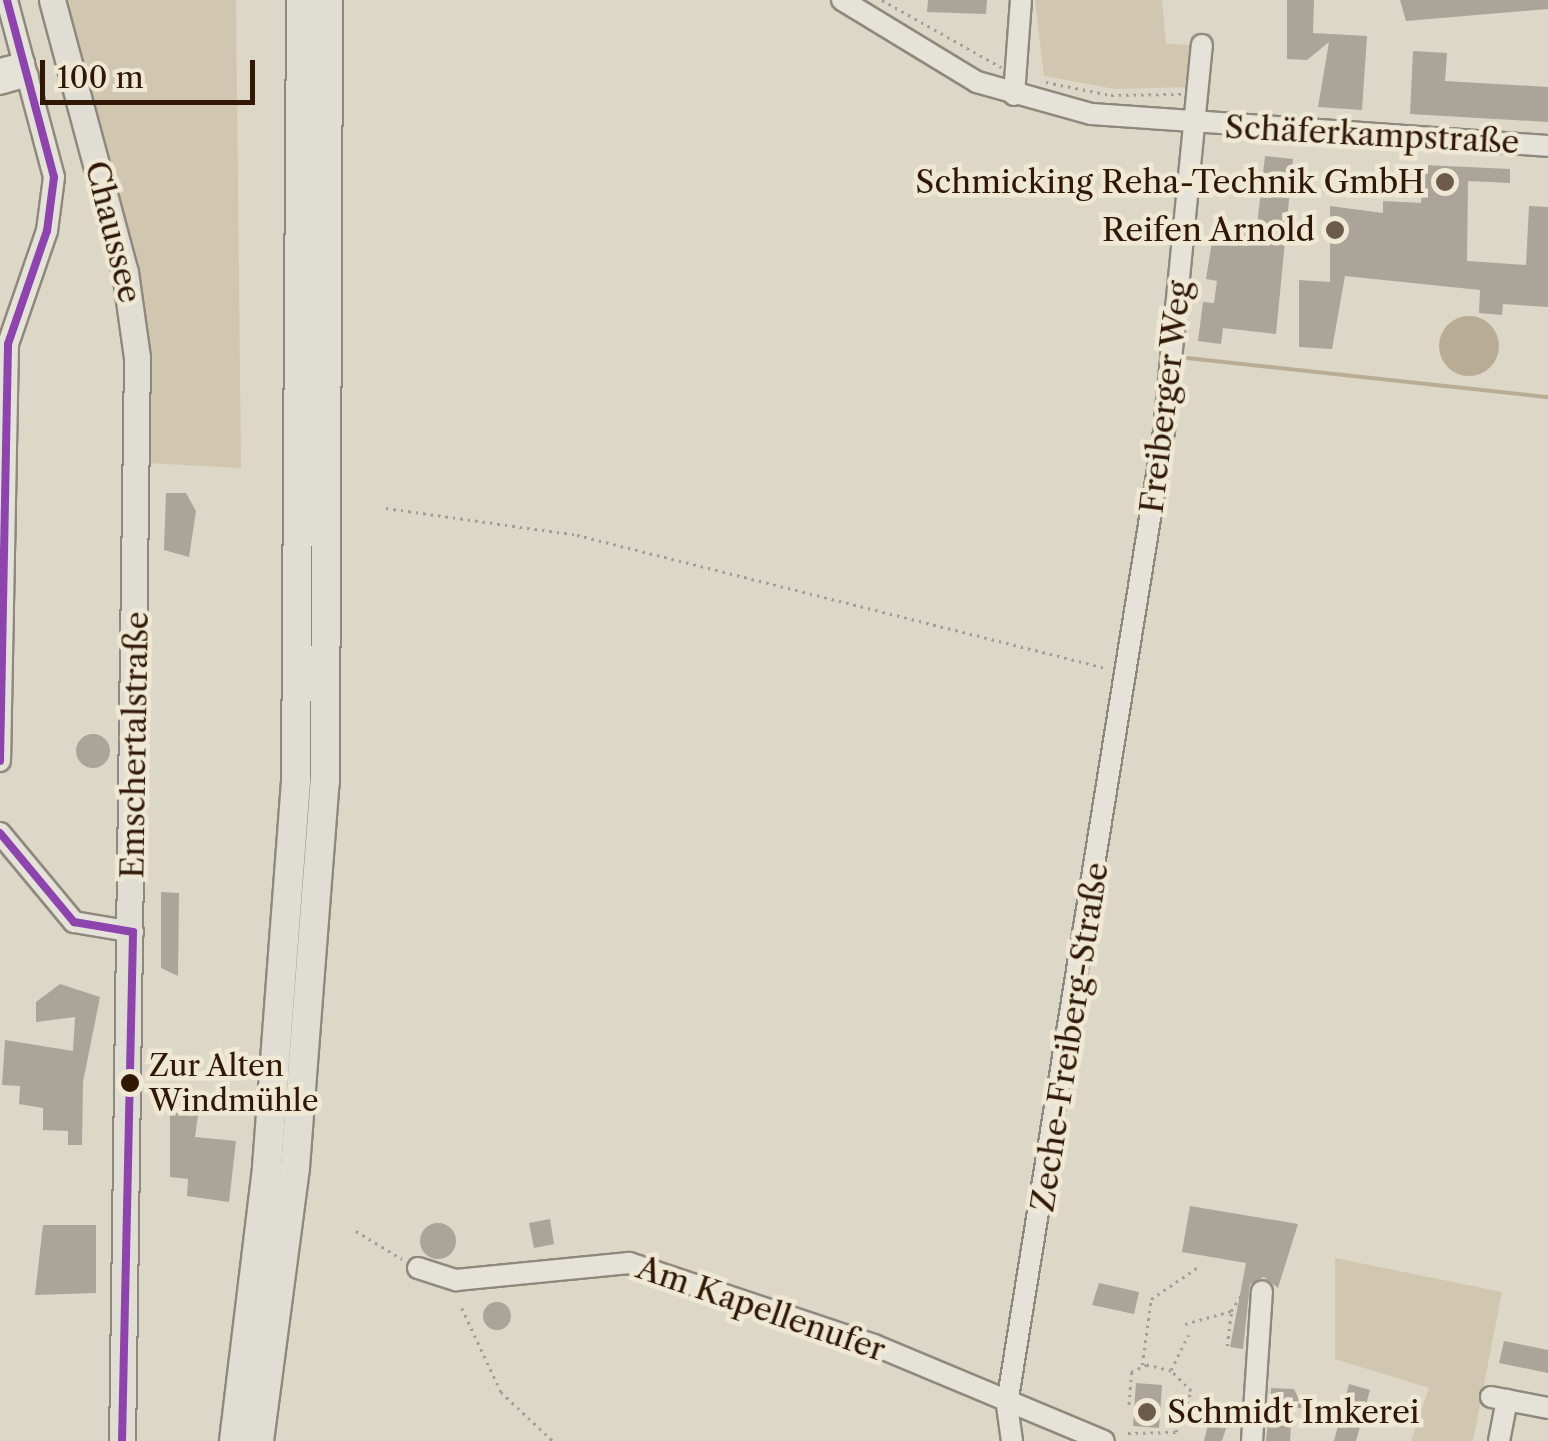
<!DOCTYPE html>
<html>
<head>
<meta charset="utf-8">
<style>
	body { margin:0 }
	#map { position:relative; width:1548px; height:1441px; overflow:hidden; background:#ddd7c7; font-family:"Libre Caslon Text",serif }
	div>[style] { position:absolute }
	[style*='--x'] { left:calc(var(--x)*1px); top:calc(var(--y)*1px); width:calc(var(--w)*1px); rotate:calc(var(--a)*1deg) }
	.green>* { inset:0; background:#d1c7b0 }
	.water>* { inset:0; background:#b9ac94 }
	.round { border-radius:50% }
	.stream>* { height:4px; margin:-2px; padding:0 2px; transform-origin:2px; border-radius:2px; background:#b9ac94 }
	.building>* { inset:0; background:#aaa499 }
	.path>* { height:2.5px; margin-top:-1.25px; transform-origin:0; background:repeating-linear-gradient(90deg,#a29d95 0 2.5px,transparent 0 7.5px) }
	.roads { filter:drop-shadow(2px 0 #8f897d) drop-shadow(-2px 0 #8f897d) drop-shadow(0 2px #8f897d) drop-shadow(0 -2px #8f897d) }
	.minor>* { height:20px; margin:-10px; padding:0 10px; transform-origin:10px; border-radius:10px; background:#e5e2da }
	.major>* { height:25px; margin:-12.5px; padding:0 12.5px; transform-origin:12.5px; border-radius:12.5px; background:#e0ddd4 }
	.highway>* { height:28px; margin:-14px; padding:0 14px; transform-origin:14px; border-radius:14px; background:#e0ddd4 }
	.bus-1>* { height:8px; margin:-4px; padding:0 4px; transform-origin:4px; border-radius:4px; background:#8e44ad }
	.dots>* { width:28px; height:28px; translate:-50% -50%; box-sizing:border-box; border:5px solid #efe8d4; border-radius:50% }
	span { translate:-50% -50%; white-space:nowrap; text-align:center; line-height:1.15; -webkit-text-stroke:9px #efe8d4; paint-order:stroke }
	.bus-label { font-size:30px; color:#301805 }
	.left { translate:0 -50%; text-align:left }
	.street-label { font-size:32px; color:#301805 }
	.poi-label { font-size:32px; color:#301805 }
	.right { translate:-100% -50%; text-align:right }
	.scale { position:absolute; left:40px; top:60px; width:215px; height:45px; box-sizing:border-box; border:5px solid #301805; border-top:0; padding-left:12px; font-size:30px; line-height:35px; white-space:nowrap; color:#301805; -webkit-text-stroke:8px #efe8d4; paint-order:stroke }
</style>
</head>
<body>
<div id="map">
	<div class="green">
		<i style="clip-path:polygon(61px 0,236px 0,241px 468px,146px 463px,146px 341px)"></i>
		<i style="clip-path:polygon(1035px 0,1162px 0,1166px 44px,1192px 45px,1189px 87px,1115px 89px,1044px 76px)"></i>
		<i style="clip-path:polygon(1335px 1258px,1502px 1292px,1473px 1441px,1411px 1441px,1429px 1388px,1335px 1359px)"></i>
	</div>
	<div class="water">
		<i class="round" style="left:1439px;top:316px;width:60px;height:60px"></i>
	</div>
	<div class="stream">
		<i style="--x:1187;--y:358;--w:363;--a:6.2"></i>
	</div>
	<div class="building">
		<i style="clip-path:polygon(928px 0,987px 0,986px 14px,927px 12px)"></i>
		<i style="clip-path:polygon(1287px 0,1314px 0,1313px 33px,1367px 36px,1362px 110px,1318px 107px,1329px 42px,1307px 60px,1287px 59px)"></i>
		<i style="clip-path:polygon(1400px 0,1548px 0,1548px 9px,1406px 21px)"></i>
		<i style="clip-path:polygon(1413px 51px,1447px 53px,1445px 81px,1548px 87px,1548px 122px,1410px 114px)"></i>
		<i style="clip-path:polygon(1265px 156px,1293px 159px,1276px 334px,1223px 328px,1221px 344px,1198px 341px,1203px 302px,1214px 303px,1217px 281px,1206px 279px,1215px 223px,1256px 234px)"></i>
		<i style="clip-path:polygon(1424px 165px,1510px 169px,1510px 183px,1468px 181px,1467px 261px,1526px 265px,1529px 206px,1548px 207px,1548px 307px,1503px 304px,1502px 315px,1479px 313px,1480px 290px,1345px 276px,1332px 349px,1299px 347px,1299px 280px,1330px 282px,1330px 206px,1383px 213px,1383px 201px,1421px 203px)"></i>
		<i style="clip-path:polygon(166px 493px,186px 493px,196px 511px,189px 557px,164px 550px)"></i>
		<i class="round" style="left:76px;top:734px;width:34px;height:34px"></i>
		<i style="clip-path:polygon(161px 892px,179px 893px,178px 976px,161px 968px)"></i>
		<i style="clip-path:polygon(60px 984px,100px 997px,83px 1082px,82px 1145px,68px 1145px,68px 1131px,43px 1130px,43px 1108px,19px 1104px,20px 1086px,2px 1085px,5px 1040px,73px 1051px,75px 1017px,36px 1022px,36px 1002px)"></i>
		<i style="clip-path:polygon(170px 1112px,198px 1115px,195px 1137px,236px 1141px,229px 1202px,187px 1196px,188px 1179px,170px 1177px)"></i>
		<i style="clip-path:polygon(1190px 1206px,1298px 1224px,1278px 1288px,1264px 1277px,1250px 1284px,1243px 1349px,1230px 1347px,1246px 1263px,1182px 1252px)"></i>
		<i style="clip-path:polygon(550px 1219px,554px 1244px,534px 1248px,529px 1223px)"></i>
		<i class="round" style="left:420px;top:1223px;width:36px;height:36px"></i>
		<i style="clip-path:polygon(43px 1225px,96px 1225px,96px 1293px,35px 1295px)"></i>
		<i style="clip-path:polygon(1099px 1283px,1139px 1292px,1134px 1314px,1092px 1305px)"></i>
		<i class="round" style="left:483px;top:1302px;width:28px;height:28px"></i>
		<i style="clip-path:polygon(1504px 1341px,1548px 1350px,1548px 1373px,1499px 1363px)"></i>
		<i style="clip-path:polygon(1136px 1383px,1162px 1385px,1159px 1428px,1133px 1426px)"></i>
		<i style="clip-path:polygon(1349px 1384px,1370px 1390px,1356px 1441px,1334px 1441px)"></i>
		<i style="clip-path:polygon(1271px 1388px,1294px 1389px,1303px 1408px,1292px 1408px,1290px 1441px,1266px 1441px)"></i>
		<i style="clip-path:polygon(1213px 1404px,1232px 1409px,1222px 1441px,1204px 1441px)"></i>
	</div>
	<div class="path">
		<i style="--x:882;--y:0;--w:137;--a:29.4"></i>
		<i style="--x:1046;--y:82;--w:66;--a:11.3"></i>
		<i style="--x:1111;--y:95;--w:70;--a:-0.8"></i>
		<i style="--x:386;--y:508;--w:193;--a:8"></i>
		<i style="--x:577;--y:535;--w:545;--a:14.11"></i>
		<i style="--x:356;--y:1231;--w:54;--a:31.3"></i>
		<i style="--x:462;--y:1308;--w:93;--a:65.1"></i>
		<i style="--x:501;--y:1392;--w:71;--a:43.3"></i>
		<i style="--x:1185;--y:1324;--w:48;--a:-15.8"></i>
		<i style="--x:1231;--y:1311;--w:20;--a:-57"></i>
		<i style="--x:1227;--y:1346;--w:33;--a:-83"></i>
		<i style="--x:1142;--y:1365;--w:67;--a:-82.2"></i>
		<i style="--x:1151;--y:1299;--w:60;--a:-34.2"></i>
		<i style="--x:1171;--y:1370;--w:39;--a:-64"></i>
		<i style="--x:1128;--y:1433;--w:48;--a:-1.2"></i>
		<i style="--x:1176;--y:1432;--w:44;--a:-69.9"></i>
		<i style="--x:1191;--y:1391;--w:28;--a:-135"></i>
		<i style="--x:1171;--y:1371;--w:25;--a:-166"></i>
		<i style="--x:1147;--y:1365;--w:17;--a:155"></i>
		<i style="--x:1132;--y:1372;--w:37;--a:95"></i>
	</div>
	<div class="roads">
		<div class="minor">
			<i style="--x:842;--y:0;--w:158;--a:31.3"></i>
			<i style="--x:977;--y:82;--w:118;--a:15.7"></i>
			<i style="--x:1091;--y:114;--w:458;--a:4"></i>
			<i style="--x:0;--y:69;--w:25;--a:-14"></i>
			<i style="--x:0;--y:84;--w:29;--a:-16"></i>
			<i style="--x:1014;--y:95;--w:95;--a:-85.8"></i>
			<i style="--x:0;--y:761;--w:417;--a:-88.9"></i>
			<i style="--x:8;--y:344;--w:120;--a:-71"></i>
			<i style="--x:47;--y:231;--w:54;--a:-82.6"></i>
			<i style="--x:54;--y:177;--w:183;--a:-104.9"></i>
			<i style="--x:0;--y:833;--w:116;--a:50.3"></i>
			<i style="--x:74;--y:922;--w:60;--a:9.6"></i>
			<i style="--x:418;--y:1268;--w:40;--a:18"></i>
			<i style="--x:456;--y:1280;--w:174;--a:-5.6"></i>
			<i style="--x:629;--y:1263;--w:258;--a:18.5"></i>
			<i style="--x:874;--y:1345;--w:249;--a:22.7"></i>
			<i style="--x:1491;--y:1397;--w:58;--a:10.9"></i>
			<i style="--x:1012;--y:1441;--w:37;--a:-98"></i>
			<i style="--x:1007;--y:1404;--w:986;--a:-80.83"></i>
			<i style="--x:1164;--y:431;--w:388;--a:-84.4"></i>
			<i style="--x:1252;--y:1441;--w:150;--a:-86.2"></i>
			<i style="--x:1499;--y:1441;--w:42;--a:-79"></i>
		</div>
		<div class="major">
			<i style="--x:52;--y:0;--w:282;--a:75"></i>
			<i style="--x:125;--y:272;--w:86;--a:82"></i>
			<i style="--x:137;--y:357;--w:1084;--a:90.79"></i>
		</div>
		<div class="highway">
			<i style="--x:234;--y:1441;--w:276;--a:-83.1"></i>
			<i style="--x:267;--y:1167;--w:388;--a:-85.7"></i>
			<i style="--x:296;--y:780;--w:780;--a:-89.63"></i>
			<i style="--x:259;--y:1441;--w:276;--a:-82.5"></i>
			<i style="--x:295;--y:1167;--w:387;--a:-85.6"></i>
			<i style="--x:325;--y:781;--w:781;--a:-89.78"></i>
		</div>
	</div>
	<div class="bus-1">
		<i style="--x:0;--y:761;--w:417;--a:-88.9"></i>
		<i style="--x:8;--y:344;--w:120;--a:-71"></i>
		<i style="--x:47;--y:231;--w:54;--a:-82.6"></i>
		<i style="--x:54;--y:177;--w:183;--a:-104.9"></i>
		<i style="--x:0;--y:833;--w:116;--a:50.3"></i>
		<i style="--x:74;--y:922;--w:60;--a:9.6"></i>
		<i style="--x:122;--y:1441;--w:509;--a:-88.76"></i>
	</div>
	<div class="dots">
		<i style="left:1445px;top:182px;background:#6d5b49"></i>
		<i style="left:1335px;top:230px;background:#6d5b49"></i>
		<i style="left:130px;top:1083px;background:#301805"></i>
		<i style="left:1147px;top:1412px;background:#6d5b49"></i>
	</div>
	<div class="bus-label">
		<span class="left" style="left:149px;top:1083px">Zur Alten<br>Windmühle</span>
	</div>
	<div class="street-label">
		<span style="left:1372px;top:135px;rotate:3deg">Schäferkampstraße</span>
		<span style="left:113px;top:232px;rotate:76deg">Chaussee</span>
		<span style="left:1166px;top:397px;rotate:-83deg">Freiberger Weg</span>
		<span style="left:135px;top:745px;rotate:-89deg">Emschertalstraße</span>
		<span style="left:1070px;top:1037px;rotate:-81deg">Zeche-Freiberg-Straße</span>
		<span style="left:761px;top:1309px;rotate:19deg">Am Kapellenufer</span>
	</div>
	<div class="poi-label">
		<span class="right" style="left:1425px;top:182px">Schmicking Reha-Technik GmbH</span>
		<span class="right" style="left:1315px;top:230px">Reifen Arnold</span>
		<span class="left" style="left:1167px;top:1412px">Schmidt Imkerei</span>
	</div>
	<div class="scale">100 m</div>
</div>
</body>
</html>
